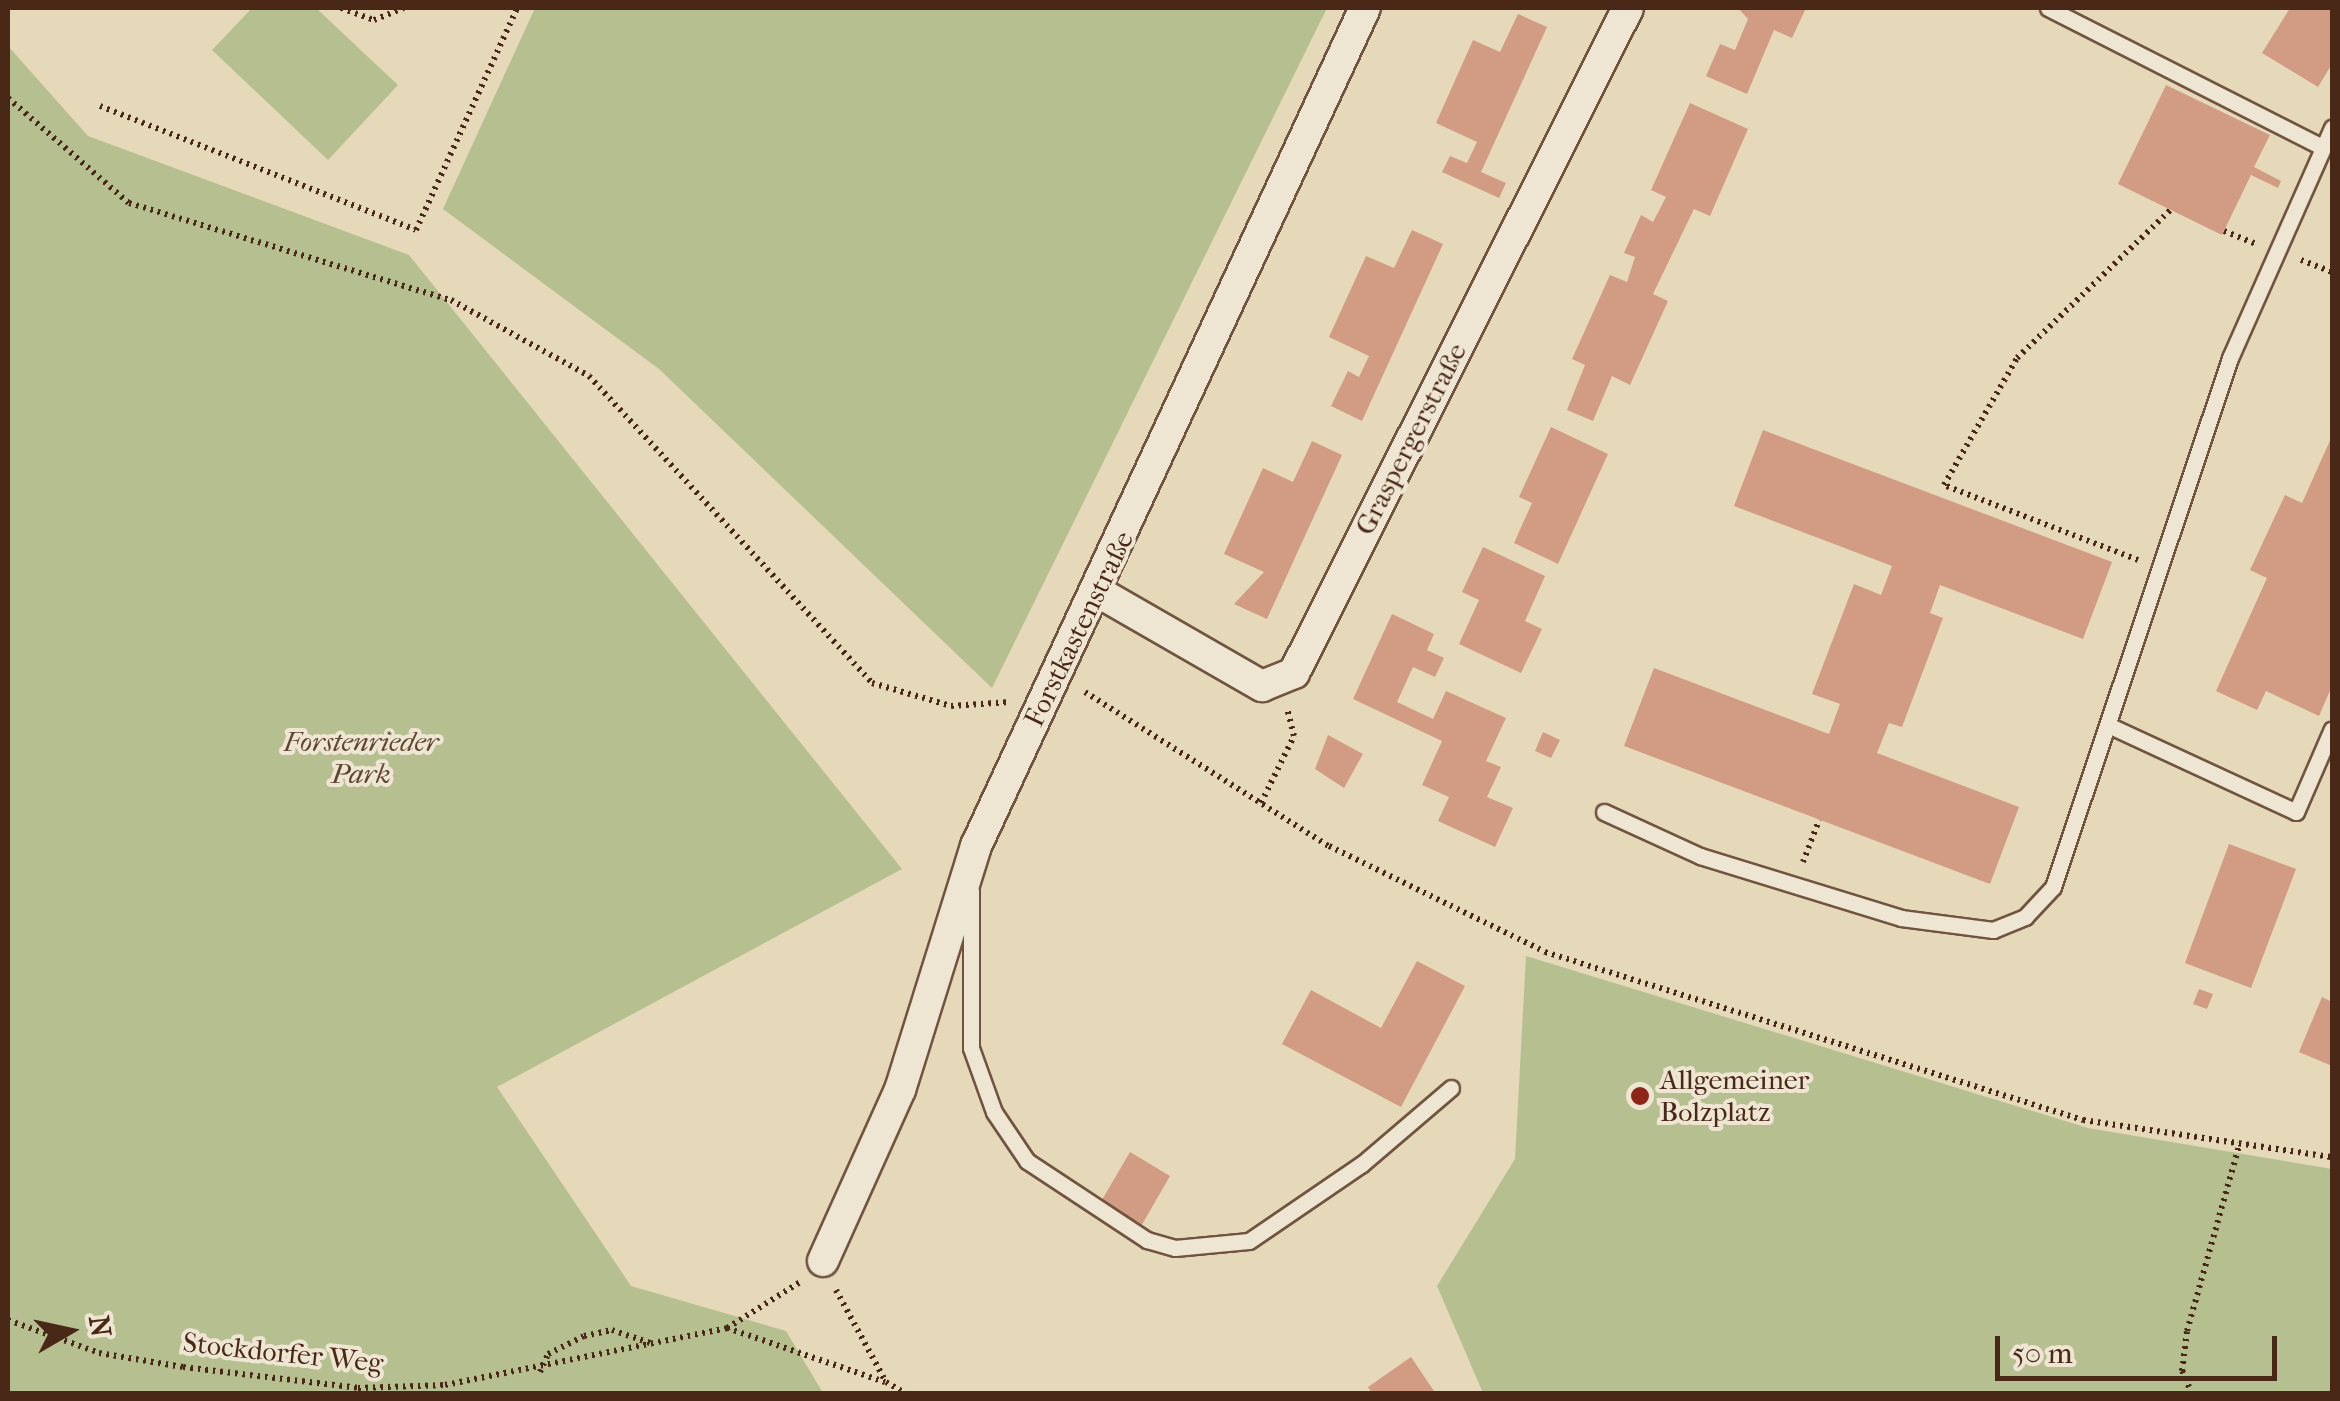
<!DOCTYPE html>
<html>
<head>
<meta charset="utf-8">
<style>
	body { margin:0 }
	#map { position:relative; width:2340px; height:1401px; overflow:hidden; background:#e5d9ba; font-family:"IM FELL French Canon",serif }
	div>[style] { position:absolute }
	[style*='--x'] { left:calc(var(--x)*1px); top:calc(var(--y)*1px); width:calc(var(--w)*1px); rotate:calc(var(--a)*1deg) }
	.green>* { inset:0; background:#b6bf8f }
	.building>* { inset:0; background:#d29c84 }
	.path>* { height:6px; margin-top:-3px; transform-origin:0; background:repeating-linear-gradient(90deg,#492818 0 2.5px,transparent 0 7.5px) }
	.roads { filter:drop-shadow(2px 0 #705440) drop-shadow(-2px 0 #705440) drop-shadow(0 2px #705440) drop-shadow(0 -2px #705440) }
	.lane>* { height:15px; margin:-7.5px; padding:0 7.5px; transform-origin:7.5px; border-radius:7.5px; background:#eee6d2 }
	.street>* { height:30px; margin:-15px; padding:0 15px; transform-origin:15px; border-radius:15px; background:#eee6d2 }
	.dots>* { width:28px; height:28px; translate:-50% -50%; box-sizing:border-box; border:5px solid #eee6d2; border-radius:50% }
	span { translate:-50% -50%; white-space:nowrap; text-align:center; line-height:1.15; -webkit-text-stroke:8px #eee6d2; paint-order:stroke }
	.street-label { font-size:28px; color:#492818 }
	.park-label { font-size:28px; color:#5f4630; font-style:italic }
	.poi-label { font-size:28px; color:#492818 }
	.left { translate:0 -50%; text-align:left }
	.frame { position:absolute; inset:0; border:10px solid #492818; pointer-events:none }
	.north { position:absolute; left:20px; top:1281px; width:100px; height:100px; -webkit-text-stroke:8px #eee6d2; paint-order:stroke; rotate:81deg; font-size:28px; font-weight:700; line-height:40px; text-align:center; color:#492818 }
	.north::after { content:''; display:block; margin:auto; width:35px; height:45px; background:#492818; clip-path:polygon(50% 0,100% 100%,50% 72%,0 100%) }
	.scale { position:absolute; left:1995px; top:1336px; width:282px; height:45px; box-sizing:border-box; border:5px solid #492818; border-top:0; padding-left:12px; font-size:30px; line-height:35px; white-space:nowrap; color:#492818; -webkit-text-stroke:8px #eee6d2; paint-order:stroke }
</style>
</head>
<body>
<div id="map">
	<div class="green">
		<i style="clip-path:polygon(252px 8px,316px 8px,398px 85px,328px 160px,212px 50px)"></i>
		<i style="clip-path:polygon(535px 8px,1327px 8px,992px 688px,659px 369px,443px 209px)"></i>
		<i style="clip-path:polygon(8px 46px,88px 136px,409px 255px,902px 869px,497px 1087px,631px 1286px,786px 1331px,823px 1393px,8px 1393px)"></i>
		<i style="clip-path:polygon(1526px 956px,2088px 1128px,2332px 1169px,2332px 1393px,1483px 1393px,1437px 1286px,1515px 1159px)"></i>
	</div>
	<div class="building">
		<i style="clip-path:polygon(1738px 8px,1806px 8px,1792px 38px,1774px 30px,1747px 94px,1706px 76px,1720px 44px,1735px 50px,1748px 19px)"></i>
		<i style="clip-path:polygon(2290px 8px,2332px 8px,2332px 64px,2318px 87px,2262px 53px)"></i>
		<i style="clip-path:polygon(1518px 14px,1547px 27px,1481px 172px,1506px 183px,1499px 198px,1442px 172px,1450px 156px,1467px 163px,1477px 142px,1436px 123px,1473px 40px,1500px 52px)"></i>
		<i style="clip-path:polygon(2166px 85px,2270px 135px,2254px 167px,2281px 181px,2278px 188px,2251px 175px,2222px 235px,2118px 184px)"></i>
		<i style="clip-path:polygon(1690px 103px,1748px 129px,1710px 216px,1694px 209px,1653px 294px,1668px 301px,1630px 385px,1612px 376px,1593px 421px,1567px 410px,1585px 365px,1572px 359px,1610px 275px,1627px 282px,1635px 257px,1624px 253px,1641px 215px,1653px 222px,1666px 197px,1651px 190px)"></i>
		<i style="clip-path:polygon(1412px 230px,1443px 244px,1362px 421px,1331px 406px,1348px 371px,1359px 377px,1369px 356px,1329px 337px,1366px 256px,1394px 268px)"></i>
		<i style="clip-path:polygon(1551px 427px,1608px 454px,1558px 564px,1514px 543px,1532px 503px,1519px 497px)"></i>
		<i style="clip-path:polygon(1763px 430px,2112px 562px,2083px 639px,1940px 585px,1930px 613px,1943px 618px,1902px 727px,1889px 723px,1877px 753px,2019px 807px,1990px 884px,1624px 746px,1654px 668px,1829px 734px,1840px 704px,1812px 694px,1854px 584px,1881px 595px,1892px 566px,1734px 506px)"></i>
		<i style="clip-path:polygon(2332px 436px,2332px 686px,2319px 716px,2266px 691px,2257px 710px,2216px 691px,2267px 578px,2250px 570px,2285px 495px,2302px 503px)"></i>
		<i style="clip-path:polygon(1312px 441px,1342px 455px,1267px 619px,1234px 604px,1264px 572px,1224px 554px,1263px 468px,1293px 482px)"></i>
		<i style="clip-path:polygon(1483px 547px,1545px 576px,1525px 621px,1542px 629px,1521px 673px,1459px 644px,1479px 600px,1462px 592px)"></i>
		<i style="clip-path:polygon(1392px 614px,1434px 634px,1427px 650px,1444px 658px,1435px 677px,1413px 667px,1397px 702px,1433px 719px,1446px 691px,1506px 718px,1486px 761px,1501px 767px,1487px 797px,1513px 808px,1495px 847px,1438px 821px,1449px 797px,1422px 785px,1442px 741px,1353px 699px)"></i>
		<i style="clip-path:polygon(1543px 732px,1560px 740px,1551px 758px,1535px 751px)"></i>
		<i style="clip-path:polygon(1328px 735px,1363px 754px,1344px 788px,1315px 769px)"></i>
		<i style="clip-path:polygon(2229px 844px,2296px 869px,2251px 988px,2185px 963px)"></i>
		<i style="clip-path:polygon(1417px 961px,1465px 986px,1401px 1107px,1282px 1044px,1311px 990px,1381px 1028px)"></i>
		<i style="clip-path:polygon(2199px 989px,2213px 994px,2207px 1009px,2193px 1004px)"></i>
		<i style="clip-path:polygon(2322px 997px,2332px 1002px,2332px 1066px,2299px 1052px)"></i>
		<i style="clip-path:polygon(1130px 1152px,1170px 1176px,1140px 1228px,1099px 1205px)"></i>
		<i style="clip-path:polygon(1411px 1357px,1436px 1394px,1372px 1394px,1368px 1387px)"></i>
	</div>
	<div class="path">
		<i style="--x:341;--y:8;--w:35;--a:20"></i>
		<i style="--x:374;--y:20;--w:32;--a:-22"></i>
		<i style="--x:8;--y:98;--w:160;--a:41"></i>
		<i style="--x:129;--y:203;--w:336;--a:16.8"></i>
		<i style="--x:451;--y:300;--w:158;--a:28.8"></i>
		<i style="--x:589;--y:376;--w:418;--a:47.3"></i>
		<i style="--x:872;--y:683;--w:82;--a:16.2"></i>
		<i style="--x:951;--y:706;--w:59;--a:-3.9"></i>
		<i style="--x:100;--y:106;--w:339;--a:21.4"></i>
		<i style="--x:416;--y:230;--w:244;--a:-65.5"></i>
		<i style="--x:2224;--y:231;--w:35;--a:22"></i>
		<i style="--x:2301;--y:260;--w:33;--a:21"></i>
		<i style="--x:2138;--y:560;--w:208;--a:-158.9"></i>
		<i style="--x:1944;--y:485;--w:146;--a:-60.1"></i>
		<i style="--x:2017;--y:358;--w:213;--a:-44"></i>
		<i style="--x:1085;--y:692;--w:289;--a:32.3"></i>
		<i style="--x:1329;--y:846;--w:241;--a:26.1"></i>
		<i style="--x:1545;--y:952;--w:564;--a:17.34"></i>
		<i style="--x:2083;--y:1120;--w:252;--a:8.5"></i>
		<i style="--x:1261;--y:803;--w:75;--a:-63.8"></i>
		<i style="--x:1294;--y:736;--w:29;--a:-104"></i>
		<i style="--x:1803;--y:862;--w:45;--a:-69.1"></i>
		<i style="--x:836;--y:1290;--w:105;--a:61.5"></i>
		<i style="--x:886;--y:1382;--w:24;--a:30"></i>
		<i style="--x:8;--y:1320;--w:97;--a:19.9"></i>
		<i style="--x:99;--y:1353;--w:85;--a:9.5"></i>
		<i style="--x:183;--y:1367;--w:176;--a:6.8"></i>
		<i style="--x:358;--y:1388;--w:87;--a:-2"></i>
		<i style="--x:445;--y:1385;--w:288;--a:-11.4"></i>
		<i style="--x:727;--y:1328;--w:86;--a:-32.2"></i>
		<i style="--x:727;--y:1328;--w:167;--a:18.9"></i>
		<i style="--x:540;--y:1372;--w:20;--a:-66"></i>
		<i style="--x:548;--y:1354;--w:40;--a:-26.6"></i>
		<i style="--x:584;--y:1336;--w:29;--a:-12"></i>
		<i style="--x:612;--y:1330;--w:40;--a:18.9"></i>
		<i style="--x:2192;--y:1394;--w:25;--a:-113"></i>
		<i style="--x:2182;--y:1371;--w:40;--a:-82.9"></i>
		<i style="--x:2187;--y:1331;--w:195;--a:-74.3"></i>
	</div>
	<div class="roads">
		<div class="lane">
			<i style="--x:2048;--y:8;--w:307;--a:26.9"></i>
			<i style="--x:2108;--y:725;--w:207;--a:24.8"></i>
			<i style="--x:2296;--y:812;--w:90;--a:-66.6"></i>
			<i style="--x:1604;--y:812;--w:106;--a:24.6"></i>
			<i style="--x:1700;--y:856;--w:210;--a:17.1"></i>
			<i style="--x:1901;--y:918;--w:93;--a:7.4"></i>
			<i style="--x:1993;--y:930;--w:35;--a:-22"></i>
			<i style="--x:2025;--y:917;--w:41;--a:-47"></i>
			<i style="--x:2053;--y:887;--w:558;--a:-71.5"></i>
			<i style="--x:2230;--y:358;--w:252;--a:-66.1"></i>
			<i style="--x:971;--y:891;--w:157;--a:90"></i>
			<i style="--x:971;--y:1048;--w:68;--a:70.2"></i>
			<i style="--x:994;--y:1112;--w:59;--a:56"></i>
			<i style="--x:1027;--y:1161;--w:144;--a:33.4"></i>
			<i style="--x:1147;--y:1240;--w:29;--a:16"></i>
			<i style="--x:1175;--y:1248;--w:74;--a:-5.4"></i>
			<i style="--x:1249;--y:1241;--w:137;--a:-34.3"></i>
			<i style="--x:1362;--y:1164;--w:117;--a:-40.5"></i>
		</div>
		<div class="street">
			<i style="--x:1100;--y:593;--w:187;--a:29.9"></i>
			<i style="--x:1262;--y:686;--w:35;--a:-22"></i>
			<i style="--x:1294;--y:673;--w:744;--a:-63.33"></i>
			<i style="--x:823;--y:1261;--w:188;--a:-65.8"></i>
			<i style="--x:900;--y:1090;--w:256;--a:-72.7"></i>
			<i style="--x:976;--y:846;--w:924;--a:-65.1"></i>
		</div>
	</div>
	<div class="dots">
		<i style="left:1640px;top:1096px;background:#8f2418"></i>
	</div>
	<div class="street-label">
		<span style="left:1411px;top:439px;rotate:-63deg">Graspergerstraße</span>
		<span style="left:1079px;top:629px;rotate:-64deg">Forstkastenstraße</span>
		<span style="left:283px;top:1353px;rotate:6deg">Stockdorfer Weg</span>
	</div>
	<div class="park-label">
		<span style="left:361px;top:758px">Forstenrieder<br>Park</span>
	</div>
	<div class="poi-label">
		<span class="left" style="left:1660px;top:1096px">Allgemeiner<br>Bolzplatz</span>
	</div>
	<div class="frame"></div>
	<div class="north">N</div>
	<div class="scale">50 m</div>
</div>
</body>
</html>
